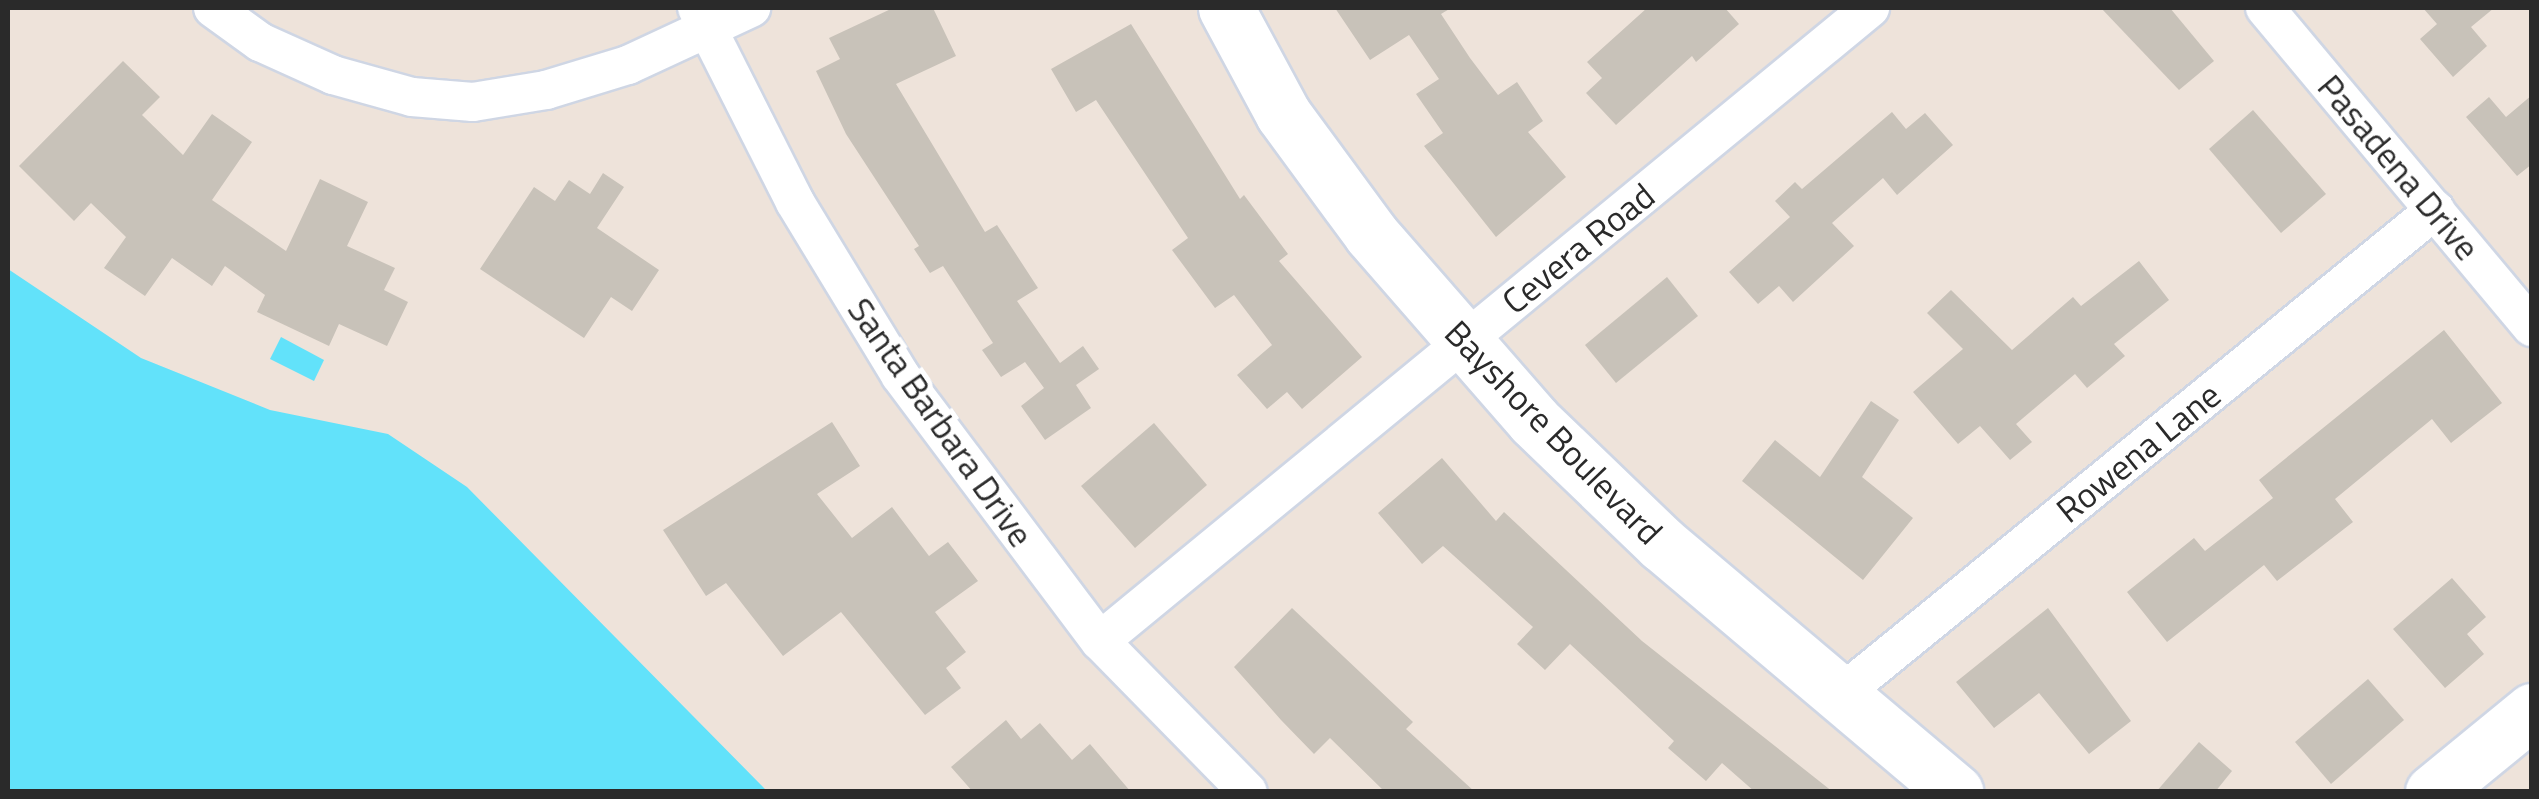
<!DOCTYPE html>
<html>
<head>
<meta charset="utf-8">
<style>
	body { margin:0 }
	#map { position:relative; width:2539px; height:799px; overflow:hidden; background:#eee3da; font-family:"Titillium Web",sans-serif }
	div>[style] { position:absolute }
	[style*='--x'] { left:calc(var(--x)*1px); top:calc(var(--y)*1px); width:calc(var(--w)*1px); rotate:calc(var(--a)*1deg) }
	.water>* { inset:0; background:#62e2fa }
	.building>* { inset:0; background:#c8c2b9 }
	.roads { filter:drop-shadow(2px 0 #cfd6e4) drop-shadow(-2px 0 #cfd6e4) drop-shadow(0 2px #cfd6e4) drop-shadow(0 -2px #cfd6e4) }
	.street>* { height:38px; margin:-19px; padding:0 19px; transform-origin:19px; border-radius:19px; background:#fff }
	.secondary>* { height:55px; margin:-27.5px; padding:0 27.5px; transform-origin:27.5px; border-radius:27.5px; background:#fff }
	span { translate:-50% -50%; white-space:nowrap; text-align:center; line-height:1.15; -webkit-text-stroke:10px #fff; paint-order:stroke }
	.street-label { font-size:35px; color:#2a2a2a }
	.frame { position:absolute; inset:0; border:10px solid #2a2a2a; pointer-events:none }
</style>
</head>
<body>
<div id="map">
	<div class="water">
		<i style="clip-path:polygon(8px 269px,141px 358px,270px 410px,388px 434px,467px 487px,767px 791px,8px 791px)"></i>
		<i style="clip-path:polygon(281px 337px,324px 360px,314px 381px,270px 359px)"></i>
	</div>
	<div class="building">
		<i style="clip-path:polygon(893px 8px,933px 8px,956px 56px,896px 84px,985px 232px,997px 225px,1038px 288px,1017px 301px,1060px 363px,1083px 346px,1099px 369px,1076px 385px,1091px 408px,1045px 440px,1021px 406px,1044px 388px,1025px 362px,1001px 377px,982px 350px,993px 343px,943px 266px,930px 273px,914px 249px,919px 246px,846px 134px,816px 71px,840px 59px,829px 38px)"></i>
		<i style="clip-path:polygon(1335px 8px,1451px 8px,1441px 14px,1470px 58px,1498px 95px,1517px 82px,1543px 121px,1528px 132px,1566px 177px,1496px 237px,1424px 146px,1443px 133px,1416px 94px,1439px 79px,1409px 35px,1370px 60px)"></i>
		<i style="clip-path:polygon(1647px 8px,1725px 8px,1739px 24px,1696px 62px,1692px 56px,1616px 125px,1586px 93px,1602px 78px,1587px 62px)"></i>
		<i style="clip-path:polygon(2101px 8px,2170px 8px,2214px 61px,2179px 90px)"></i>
		<i style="clip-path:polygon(2423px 8px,2494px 8px,2471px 27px,2487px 46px,2453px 77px,2420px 39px,2437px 24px)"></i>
		<i style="clip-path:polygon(1131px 24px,1240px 199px,1244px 195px,1288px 254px,1279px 261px,1362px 357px,1302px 409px,1287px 392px,1267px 409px,1237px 375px,1272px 345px,1234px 295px,1215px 308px,1172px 250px,1188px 238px,1096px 100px,1076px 112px,1051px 69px)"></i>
		<i style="clip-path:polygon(123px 61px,160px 97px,142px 115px,183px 155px,212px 114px,252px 142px,212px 200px,286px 251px,320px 179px,368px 202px,347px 246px,395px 268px,384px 290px,408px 302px,387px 346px,339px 324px,329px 346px,257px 312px,265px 295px,225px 266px,212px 286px,172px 258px,145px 296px,104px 268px,126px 237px,91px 203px,74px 221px,19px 166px)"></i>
		<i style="clip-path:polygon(2532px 95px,2532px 164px,2517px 176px,2466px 117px,2489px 97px,2506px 117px)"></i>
		<i style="clip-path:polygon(2253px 110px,2326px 194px,2281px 233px,2209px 149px)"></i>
		<i style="clip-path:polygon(1892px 112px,1906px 129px,1925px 113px,1953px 145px,1897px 195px,1883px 178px,1832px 223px,1854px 246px,1793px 302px,1779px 286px,1758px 304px,1729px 272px,1790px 217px,1775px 201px,1795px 182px,1802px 189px)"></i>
		<i style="clip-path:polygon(603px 173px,624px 187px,597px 228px,659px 270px,632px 311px,611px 297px,584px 338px,480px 269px,534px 187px,555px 201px,569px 180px,590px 194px)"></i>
		<i style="clip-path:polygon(2139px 261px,2169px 300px,2114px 344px,2125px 356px,2087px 388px,2075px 374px,2016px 424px,2032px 442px,2010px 460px,1980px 426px,1958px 444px,1913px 392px,1963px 349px,1927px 313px,1951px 290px,2012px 350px,2073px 297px,2081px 306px)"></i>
		<i style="clip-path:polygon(1667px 277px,1698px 316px,1616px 383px,1585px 345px)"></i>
		<i style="clip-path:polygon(2444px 330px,2502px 403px,2451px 443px,2432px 419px,2335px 499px,2353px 522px,2277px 581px,2264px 565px,2167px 642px,2127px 592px,2194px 538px,2205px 551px,2273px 498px,2259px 480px)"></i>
		<i style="clip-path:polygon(1871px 401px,1899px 420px,1862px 477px,1913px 518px,1863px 580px,1742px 481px,1775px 440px,1820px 477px)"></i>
		<i style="clip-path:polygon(832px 422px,860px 466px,817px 494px,852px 538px,892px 507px,929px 556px,948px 542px,978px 581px,935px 612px,966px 652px,946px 668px,961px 688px,925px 715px,841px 612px,783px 656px,726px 583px,706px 596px,663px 530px)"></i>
		<i style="clip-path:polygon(1154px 423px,1207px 485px,1135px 548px,1081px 486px)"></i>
		<i style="clip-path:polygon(1442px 458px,1496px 521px,1504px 512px,1642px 641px,1833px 792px,1755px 792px,1722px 763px,1706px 781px,1668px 748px,1674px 741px,1570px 644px,1545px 670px,1517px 644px,1533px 627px,1443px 546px,1422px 564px,1378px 513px)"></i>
		<i style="clip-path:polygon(2452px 578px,2486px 617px,2467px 634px,2484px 654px,2445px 688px,2393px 629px)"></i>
		<i style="clip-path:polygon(1292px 608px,1413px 722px,1406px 729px,1475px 792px,1385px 792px,1330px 738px,1314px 754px,1281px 720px,1234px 667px)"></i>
		<i style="clip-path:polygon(2048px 608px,2131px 721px,2089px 754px,2039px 693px,1994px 728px,1956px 682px)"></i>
		<i style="clip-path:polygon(2368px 679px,2404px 720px,2331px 784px,2295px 742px)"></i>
		<i style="clip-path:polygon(1006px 720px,1021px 739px,1040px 723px,1072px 760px,1090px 744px,1131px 792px,973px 792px,951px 767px)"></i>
		<i style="clip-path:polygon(2199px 742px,2232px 771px,2215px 792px,2156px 792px)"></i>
	</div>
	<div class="roads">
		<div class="street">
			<i style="--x:213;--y:8;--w:58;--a:35.9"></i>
			<i style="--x:260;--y:42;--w:80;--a:24.3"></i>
			<i style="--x:333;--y:75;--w:82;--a:15.6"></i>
			<i style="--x:412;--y:97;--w:61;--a:4.7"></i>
			<i style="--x:473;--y:102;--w:74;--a:-9.3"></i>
			<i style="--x:546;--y:90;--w:86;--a:-17"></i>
			<i style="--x:628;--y:65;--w:136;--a:-24.9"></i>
			<i style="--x:697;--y:8;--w:217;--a:63.2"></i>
			<i style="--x:795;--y:202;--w:202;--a:58.7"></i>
			<i style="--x:900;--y:375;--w:333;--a:53.1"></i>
			<i style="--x:1100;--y:641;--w:211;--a:45.6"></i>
			<i style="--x:2265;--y:8;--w:416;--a:50.1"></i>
			<i style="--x:1100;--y:641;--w:997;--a:-39.42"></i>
			<i style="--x:1840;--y:695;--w:768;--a:-39.18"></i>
		</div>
		<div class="secondary">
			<i style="--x:1226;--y:8;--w:120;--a:61.7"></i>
			<i style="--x:1283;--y:114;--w:149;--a:53.7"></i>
			<i style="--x:1371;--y:234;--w:248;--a:48.9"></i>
			<i style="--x:1534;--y:421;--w:178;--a:43.9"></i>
			<i style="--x:1662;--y:544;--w:384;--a:40.2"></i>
			<i style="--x:2433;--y:792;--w:128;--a:-39.3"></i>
		</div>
	</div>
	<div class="street-label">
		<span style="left:2399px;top:167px;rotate:50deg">Pasadena Drive</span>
		<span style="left:1578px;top:248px;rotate:-39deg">Cevera Road</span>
		<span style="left:941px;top:422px;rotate:55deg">Santa Barbara Drive</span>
		<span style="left:1554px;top:432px;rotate:46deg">Bayshore Boulevard</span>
		<span style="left:2138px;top:452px;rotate:-39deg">Rowena Lane</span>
	</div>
	<div class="frame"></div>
</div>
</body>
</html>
